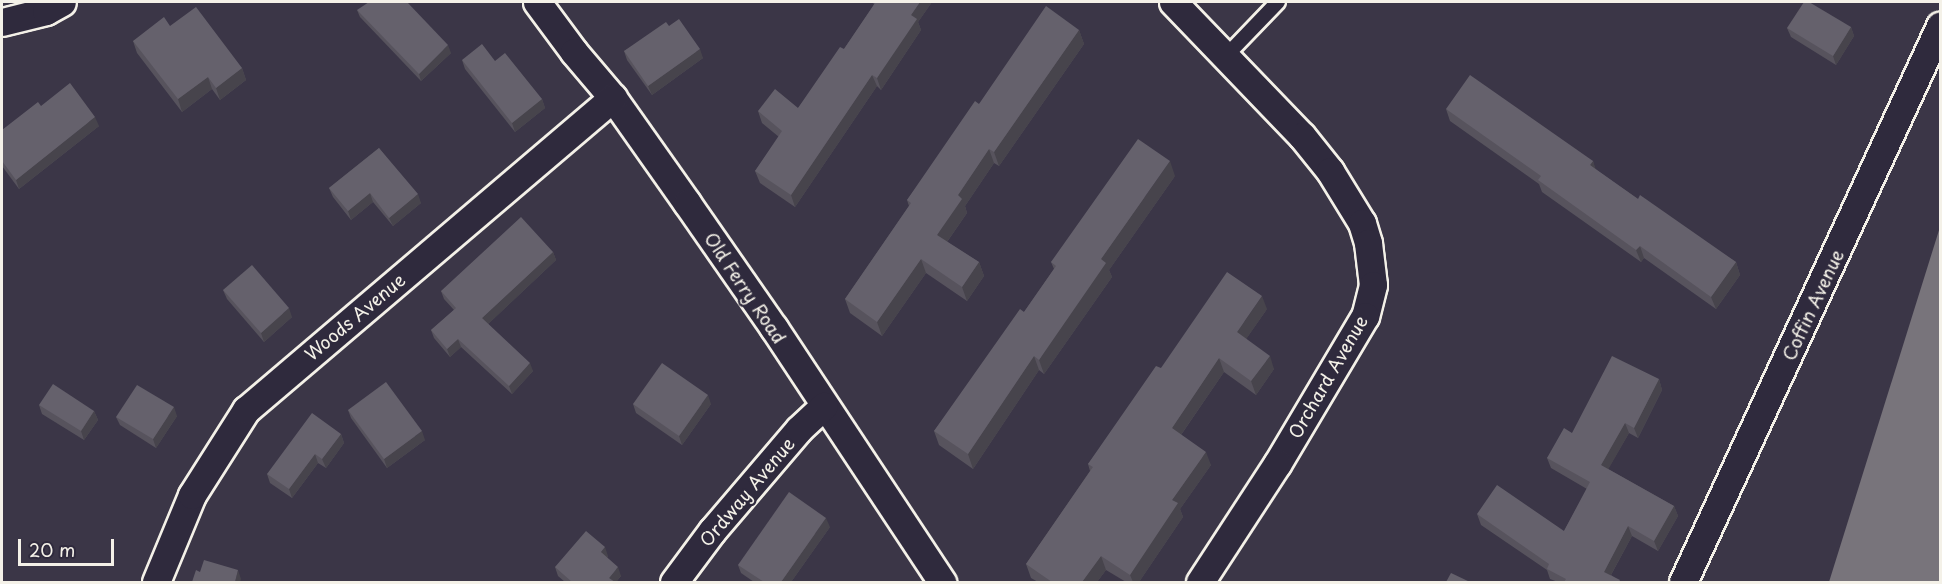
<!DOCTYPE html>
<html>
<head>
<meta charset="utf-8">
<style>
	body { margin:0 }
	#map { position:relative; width:1942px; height:584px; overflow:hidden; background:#3b3647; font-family:"Playpen Sans",sans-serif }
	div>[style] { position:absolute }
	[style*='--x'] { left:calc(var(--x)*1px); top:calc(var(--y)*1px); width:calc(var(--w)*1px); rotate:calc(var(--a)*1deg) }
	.water>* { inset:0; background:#78747b }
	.roads { filter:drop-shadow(2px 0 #f4f1e8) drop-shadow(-2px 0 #f4f1e8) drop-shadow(0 2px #f4f1e8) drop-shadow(0 -2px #f4f1e8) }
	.lane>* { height:14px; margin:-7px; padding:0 7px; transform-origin:7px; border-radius:7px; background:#2f2a3d }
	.street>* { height:27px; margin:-13.5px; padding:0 13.5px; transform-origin:13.5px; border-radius:13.5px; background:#2f2a3d }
	.wall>* { inset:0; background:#57535d }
	.shaded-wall>* { inset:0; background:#47444c }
	.building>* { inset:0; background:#65616c }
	span { translate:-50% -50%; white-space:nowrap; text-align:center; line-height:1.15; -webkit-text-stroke:4.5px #2f2a3d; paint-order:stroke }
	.street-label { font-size:18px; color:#f4f1e8 }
	.frame { position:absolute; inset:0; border:3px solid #f4f1e8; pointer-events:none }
	.scale { position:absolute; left:18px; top:539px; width:96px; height:27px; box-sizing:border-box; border:3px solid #f4f1e8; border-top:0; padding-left:8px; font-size:18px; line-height:21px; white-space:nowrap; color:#f4f1e8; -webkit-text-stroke:4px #2f2a3d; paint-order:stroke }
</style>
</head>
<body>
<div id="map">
	<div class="water">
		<i style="clip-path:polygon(1940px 227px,1940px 582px,1829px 582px)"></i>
	</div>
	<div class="roads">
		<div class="lane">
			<i style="--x:1226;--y:56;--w:75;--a:-46.1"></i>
		</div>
		<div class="street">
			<i style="--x:537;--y:2;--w:62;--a:53.5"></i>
			<i style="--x:574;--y:52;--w:60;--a:49.7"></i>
			<i style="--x:613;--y:98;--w:128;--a:54.8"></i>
			<i style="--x:687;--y:203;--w:152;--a:55.2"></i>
			<i style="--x:774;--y:328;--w:305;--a:56.5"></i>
			<i style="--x:1173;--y:2;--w:186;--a:46.1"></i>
			<i style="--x:1302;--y:136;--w:45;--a:51.3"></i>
			<i style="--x:1330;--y:171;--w:61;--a:58.4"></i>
			<i style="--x:1362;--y:223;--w:21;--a:73"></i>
			<i style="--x:1368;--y:243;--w:42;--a:83.2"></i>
			<i style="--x:1373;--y:285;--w:32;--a:104"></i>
			<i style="--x:1365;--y:316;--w:172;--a:120.7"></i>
			<i style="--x:1277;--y:464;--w:141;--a:123.1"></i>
			<i style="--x:2;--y:22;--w:45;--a:-14"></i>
			<i style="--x:46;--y:11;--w:18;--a:-29"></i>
			<i style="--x:156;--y:582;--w:94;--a:-67.5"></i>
			<i style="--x:192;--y:495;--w:101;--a:-57.6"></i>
			<i style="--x:246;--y:410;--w:482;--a:-40.4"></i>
			<i style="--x:674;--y:582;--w:64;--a:-53.3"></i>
			<i style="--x:712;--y:531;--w:134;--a:-49.5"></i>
			<i style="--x:799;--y:429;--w:34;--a:-43"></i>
			<i style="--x:1683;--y:582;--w:613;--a:-65.19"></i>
		</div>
	</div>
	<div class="wall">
		<i style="clip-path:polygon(873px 2px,932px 2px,918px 22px,921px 30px,881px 90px,877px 86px,795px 207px,760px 183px,755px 171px,779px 137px,762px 123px,758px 111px,798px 108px,844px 49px,874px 5px)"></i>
		<i style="clip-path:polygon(357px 10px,451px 53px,421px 81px,360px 17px)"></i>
		<i style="clip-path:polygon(170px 26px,242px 68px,246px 80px,220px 100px,212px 89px,182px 112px,137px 53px,133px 41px)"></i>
		<i style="clip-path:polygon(669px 26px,703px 58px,652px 95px,627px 60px,624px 51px)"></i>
		<i style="clip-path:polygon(1851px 27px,1854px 36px,1836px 65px,1791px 37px,1787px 28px)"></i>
		<i style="clip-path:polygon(1079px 30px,1084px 44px,999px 166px,994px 163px,965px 206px,967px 213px,947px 242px,979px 262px,984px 276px,967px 301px,926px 273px,882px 336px,850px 313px,845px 299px,909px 206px,907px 200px,979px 104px)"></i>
		<i style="clip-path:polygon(462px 60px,542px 99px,545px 108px,515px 132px,465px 69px)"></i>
		<i style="clip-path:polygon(41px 106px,99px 126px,19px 189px,2px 166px,2px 130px)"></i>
		<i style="clip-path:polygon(1446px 109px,1593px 161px,1595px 169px,1638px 199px,1736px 262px,1740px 275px,1716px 309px,1644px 258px,1641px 262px,1542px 192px,1539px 184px,1450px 121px)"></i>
		<i style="clip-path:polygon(379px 148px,421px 203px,393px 226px,373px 202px,351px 220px,333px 197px,329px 188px)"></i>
		<i style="clip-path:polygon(1175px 176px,1109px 270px,1112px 277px,1044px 374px,1039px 370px,973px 469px,939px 445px,934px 431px,1024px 312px,1054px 269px,1051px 262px)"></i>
		<i style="clip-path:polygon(553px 252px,556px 260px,488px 324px,533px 371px,512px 394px,461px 347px,450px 357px,434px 338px,431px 330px,454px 310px,444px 299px,441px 291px)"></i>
		<i style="clip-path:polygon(223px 290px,292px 317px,264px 342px,227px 299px)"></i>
		<i style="clip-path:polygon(1267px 309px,1246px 339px,1274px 369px,1256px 395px,1224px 372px,1181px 435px,1211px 465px,1180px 509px,1183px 517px,1139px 582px,1126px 582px,1106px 570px,1097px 582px,1038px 582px,1031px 578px,1026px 564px,1090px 471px,1088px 464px,1161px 368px)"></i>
		<i style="clip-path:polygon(1659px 379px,1662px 390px,1638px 438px,1629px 433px,1608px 469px,1674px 506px,1678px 516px,1658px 551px,1632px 536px,1611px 575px,1621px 582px,1558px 582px,1550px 579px,1547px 570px,1481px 525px,1477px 514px,1564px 531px,1587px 489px,1551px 468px,1547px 458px,1572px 433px)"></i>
		<i style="clip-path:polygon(633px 404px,711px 404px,682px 445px,636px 413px)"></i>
		<i style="clip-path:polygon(39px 405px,94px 411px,98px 420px,84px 440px,42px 414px)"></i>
		<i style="clip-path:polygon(348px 410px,425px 440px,387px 468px,351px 418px)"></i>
		<i style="clip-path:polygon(177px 416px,156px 448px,120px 425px,116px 417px)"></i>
		<i style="clip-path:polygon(341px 434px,344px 443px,326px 468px,318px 463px,292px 498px,270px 483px,267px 474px)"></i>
		<i style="clip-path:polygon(830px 527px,791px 582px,754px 582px,741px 573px,738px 565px)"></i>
		<i style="clip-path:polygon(608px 556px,607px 558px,621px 576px,616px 582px,565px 582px,558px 576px,555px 567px)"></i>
	</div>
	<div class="shaded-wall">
		<i style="clip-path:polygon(920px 2px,932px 2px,918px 22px,921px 30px,881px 90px,877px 78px,911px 15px)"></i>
		<i style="clip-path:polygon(1851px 27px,1854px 36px,1836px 65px,1833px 56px)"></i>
		<i style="clip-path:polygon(1079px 30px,1084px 44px,999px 166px,994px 152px)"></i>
		<i style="clip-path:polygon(448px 45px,451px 53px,421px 81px,419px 74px)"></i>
		<i style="clip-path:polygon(700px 49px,703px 58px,652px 95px,648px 86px)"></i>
		<i style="clip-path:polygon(242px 68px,246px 80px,220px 100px,216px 88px)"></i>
		<i style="clip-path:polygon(872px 75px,877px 86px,795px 207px,791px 195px)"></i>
		<i style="clip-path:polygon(208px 77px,212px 89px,182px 112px,178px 99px)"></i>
		<i style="clip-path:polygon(542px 99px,545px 108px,515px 132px,512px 123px)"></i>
		<i style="clip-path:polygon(95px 117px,99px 126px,19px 189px,16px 180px)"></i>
		<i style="clip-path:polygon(989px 149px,994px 163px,965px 206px,967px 213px,942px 249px,937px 235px,958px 195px)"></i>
		<i style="clip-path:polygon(1170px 161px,1175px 176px,1109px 270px,1112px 277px,1044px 374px,1039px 360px,1101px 259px)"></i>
		<i style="clip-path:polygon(1593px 161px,1597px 173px,1590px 165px)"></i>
		<i style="clip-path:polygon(370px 193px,373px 202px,351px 220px,348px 211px)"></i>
		<i style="clip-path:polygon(418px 194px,421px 203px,393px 226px,389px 218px)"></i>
		<i style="clip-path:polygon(1640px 246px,1644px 258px,1641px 262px,1636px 250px)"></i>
		<i style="clip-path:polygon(553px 252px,556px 260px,485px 327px,482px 318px)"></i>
		<i style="clip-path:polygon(921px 259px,926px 273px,882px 336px,877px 322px)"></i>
		<i style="clip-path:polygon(979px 262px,984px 276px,967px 301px,962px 287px)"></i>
		<i style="clip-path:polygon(1736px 262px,1740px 275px,1716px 309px,1711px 297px)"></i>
		<i style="clip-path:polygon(1262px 296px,1267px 309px,1242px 345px,1237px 332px)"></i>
		<i style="clip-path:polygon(289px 308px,292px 317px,264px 342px,261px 333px)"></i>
		<i style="clip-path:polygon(458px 339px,461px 347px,450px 357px,447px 349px)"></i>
		<i style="clip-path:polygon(1034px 356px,1039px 370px,973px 469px,968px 454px)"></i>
		<i style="clip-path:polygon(1270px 356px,1274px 369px,1256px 395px,1251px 381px)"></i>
		<i style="clip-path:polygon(1219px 358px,1224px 372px,1176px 442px,1172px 428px)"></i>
		<i style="clip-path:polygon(530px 363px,533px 371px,512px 394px,509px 386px)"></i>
		<i style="clip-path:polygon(1659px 379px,1662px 390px,1638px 438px,1634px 428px)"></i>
		<i style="clip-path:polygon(708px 395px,711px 404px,682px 445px,679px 436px)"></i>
		<i style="clip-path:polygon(174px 407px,177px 416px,156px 448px,153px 439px)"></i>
		<i style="clip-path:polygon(94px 411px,98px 420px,84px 440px,81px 431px)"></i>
		<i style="clip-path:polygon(1625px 423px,1629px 433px,1605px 475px,1601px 465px)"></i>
		<i style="clip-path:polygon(422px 431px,425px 440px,387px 468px,384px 459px)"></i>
		<i style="clip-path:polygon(341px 434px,344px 443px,326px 468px,322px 459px)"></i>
		<i style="clip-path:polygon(1206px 452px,1211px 465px,1180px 509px,1183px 517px,1139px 582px,1133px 582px,1130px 575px,1172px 500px)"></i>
		<i style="clip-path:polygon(315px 454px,318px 463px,292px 498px,289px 489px)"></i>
		<i style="clip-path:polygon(1674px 506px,1678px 516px,1658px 551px,1654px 541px)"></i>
		<i style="clip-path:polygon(826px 518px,830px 527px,791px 582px,781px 582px)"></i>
		<i style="clip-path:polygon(1628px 526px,1632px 536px,1607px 582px,1604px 572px)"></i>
		<i style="clip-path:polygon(605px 547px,608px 556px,604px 561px,601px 552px)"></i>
		<i style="clip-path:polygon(1101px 556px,1106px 570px,1097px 582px,1082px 582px)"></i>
		<i style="clip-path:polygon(618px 567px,621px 576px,616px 582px,611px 582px,609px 578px)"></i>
		<i style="clip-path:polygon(238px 570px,241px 579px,240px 582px,235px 582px)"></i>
	</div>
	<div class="building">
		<i style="clip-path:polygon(369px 2px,407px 2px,448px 45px,419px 74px,357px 10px)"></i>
		<i style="clip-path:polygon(874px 2px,920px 2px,911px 15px,917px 19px,877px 78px,872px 75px,791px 195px,755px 171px,782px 131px,758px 111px,775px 89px,798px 108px,840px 47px,844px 49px,875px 3px)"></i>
		<i style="clip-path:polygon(1804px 2px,1809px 2px,1851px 27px,1833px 56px,1787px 28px)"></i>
		<i style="clip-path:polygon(1046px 6px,1079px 30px,994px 152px,989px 149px,958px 195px,962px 199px,937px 235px,979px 262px,962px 287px,921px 259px,877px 322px,845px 299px,911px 203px,907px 200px,975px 101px,979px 104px)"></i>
		<i style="clip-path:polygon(196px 7px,242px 68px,216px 88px,208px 77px,178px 99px,133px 41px,164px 17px,170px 26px)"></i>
		<i style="clip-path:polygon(679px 19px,700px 49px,648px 86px,624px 51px,666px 22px,669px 26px)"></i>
		<i style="clip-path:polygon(482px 44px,495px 61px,505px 53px,542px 99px,512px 123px,462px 60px)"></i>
		<i style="clip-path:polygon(1470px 75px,1593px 161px,1590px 165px,1638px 199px,1640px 195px,1736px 262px,1711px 297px,1640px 246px,1636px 250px,1538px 180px,1541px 176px,1446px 109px)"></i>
		<i style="clip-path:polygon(70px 83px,95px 117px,16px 180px,2px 161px,2px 130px,38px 102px,41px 106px)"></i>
		<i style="clip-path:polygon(1138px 139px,1170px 161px,1101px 259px,1106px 263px,1039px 360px,1034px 356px,968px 454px,934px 431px,1020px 309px,1024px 312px,1056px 266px,1051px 262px)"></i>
		<i style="clip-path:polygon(379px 148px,418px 194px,389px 218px,370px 193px,348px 211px,329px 188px)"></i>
		<i style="clip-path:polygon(521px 217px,553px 252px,482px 318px,530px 363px,509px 386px,458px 339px,447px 349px,431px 330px,456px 308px,441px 291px)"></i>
		<i style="clip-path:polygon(252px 265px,289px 308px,261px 333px,223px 290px)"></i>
		<i style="clip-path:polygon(1227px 272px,1262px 296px,1237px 332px,1270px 356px,1251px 381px,1219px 358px,1172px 428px,1206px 452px,1172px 500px,1178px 503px,1130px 575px,1101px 556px,1082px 582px,1052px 582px,1026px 564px,1093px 467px,1088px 464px,1156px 366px,1161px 368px)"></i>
		<i style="clip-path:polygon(1612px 356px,1659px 379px,1634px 428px,1625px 423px,1601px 465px,1674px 506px,1654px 541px,1628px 526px,1604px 572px,1620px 580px,1619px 582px,1564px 582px,1566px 579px,1547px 569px,1549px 564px,1477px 514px,1497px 485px,1564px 531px,1590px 482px,1547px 458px,1564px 428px,1572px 433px)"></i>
		<i style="clip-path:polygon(662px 363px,708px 395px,679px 436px,633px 404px)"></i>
		<i style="clip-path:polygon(386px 382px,422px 431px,384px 459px,348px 410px)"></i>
		<i style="clip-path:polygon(53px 384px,94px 411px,81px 431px,39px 405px)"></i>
		<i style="clip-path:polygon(137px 385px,174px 407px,153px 439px,116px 417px)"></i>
		<i style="clip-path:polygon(312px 413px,341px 434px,322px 459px,315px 454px,289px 489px,267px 474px)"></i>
		<i style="clip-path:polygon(789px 492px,826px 518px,781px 582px,764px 582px,738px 565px)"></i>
		<i style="clip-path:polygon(586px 531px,605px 547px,601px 552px,618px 567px,609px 578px,615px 582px,572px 582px,555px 567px)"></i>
		<i style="clip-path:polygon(204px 560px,238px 570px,235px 582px,192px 582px,196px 570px,200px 572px)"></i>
		<i style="clip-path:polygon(1451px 573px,1470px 582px,1446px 582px)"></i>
	</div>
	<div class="street-label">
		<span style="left:745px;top:288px;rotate:56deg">Old Ferry Road</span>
		<span style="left:1813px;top:305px;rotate:-65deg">Coffin Avenue</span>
		<span style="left:355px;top:317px;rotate:-40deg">Woods Avenue</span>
		<span style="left:1328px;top:377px;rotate:-60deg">Orchard Avenue</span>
		<span style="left:747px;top:492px;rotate:-50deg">Ordway Avenue</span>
	</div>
	<div class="frame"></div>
	<div class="scale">20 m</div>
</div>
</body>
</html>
